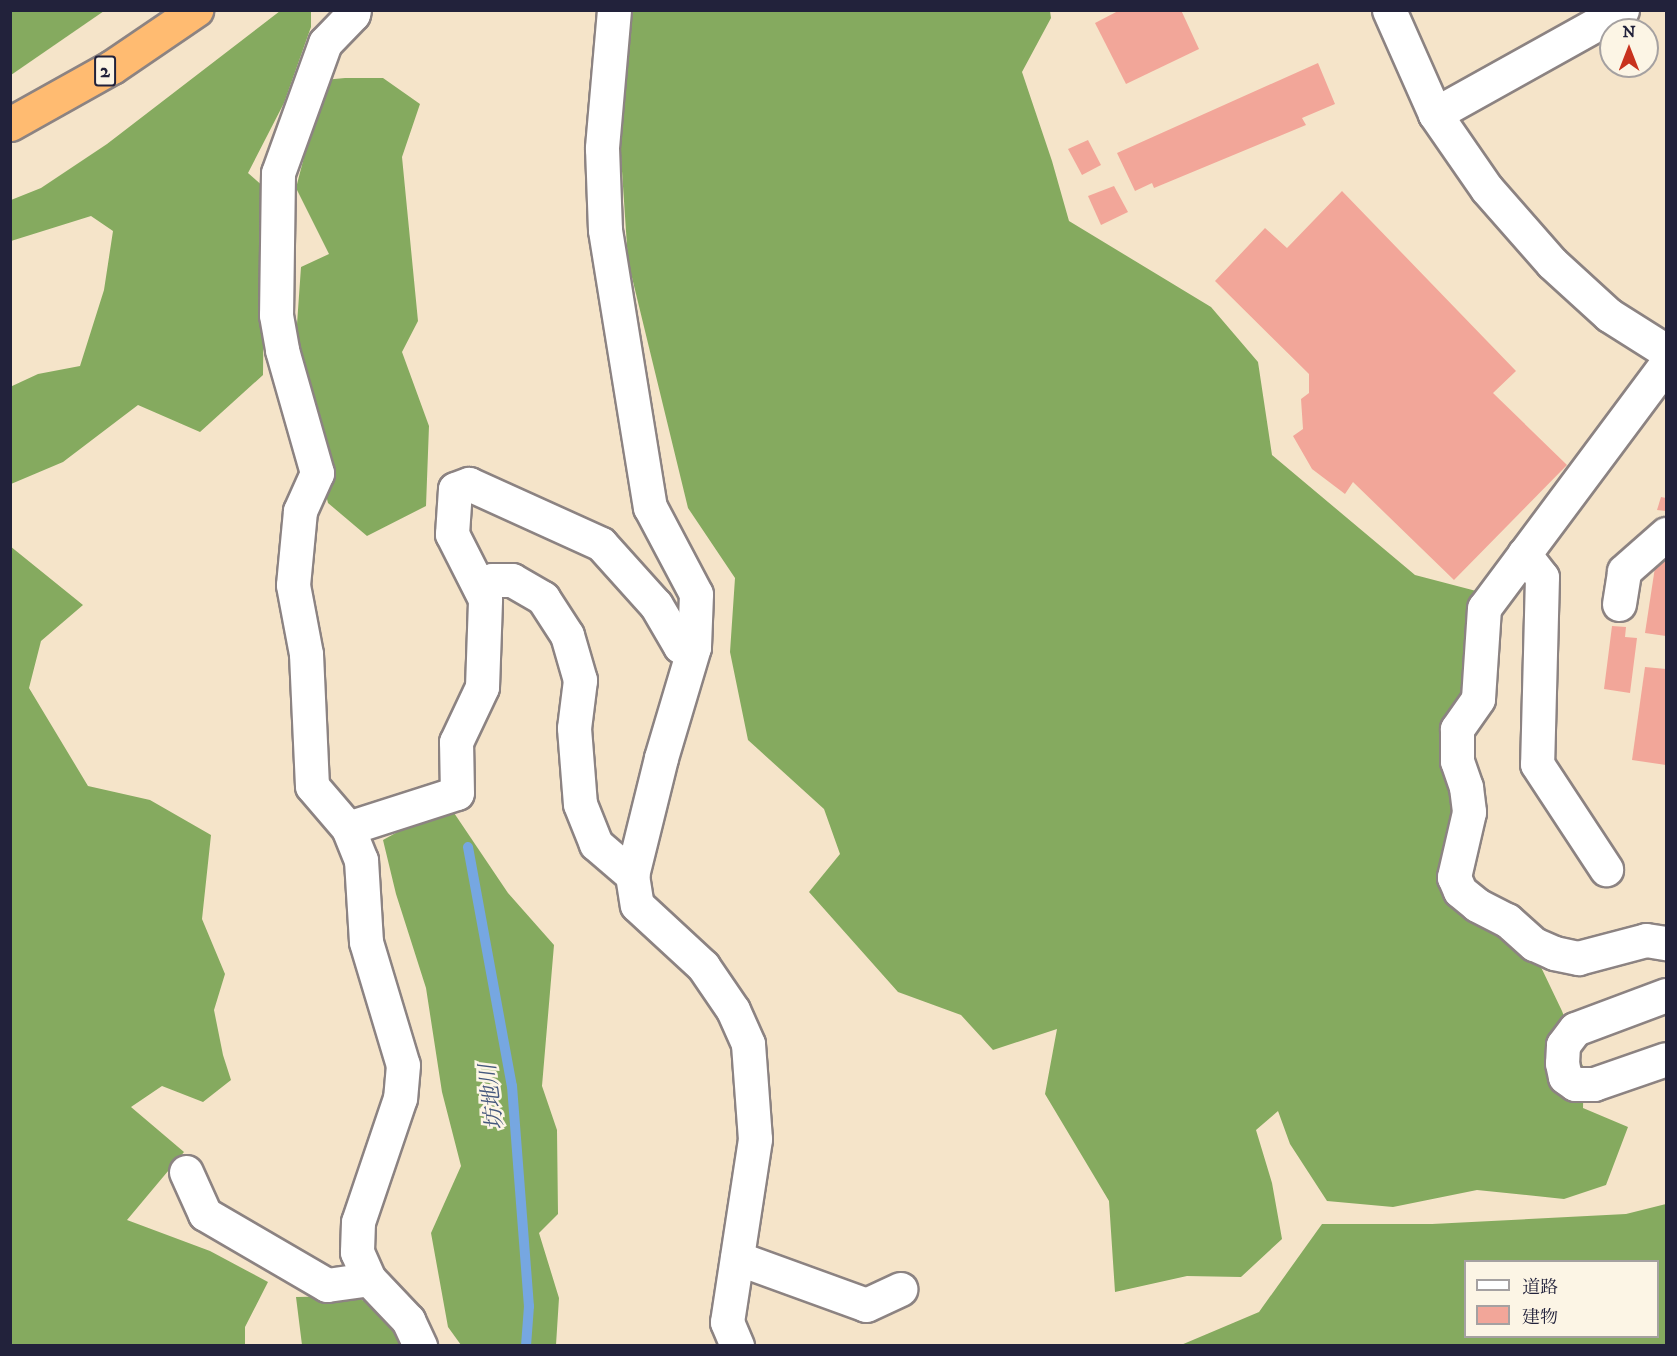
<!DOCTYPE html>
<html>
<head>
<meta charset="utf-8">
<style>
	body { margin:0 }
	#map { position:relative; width:1677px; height:1356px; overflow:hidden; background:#f5e4c9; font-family:"IM FELL DW Pica","Noto Serif JP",serif }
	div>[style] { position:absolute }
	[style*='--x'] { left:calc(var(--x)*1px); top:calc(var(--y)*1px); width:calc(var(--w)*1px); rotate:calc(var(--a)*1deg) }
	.forest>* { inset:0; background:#85aa5f }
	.stream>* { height:10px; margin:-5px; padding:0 5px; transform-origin:5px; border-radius:5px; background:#76a7e1 }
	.building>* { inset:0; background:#f2a699 }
	.roads { filter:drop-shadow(2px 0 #8c8382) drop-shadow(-2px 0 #8c8382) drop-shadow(0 2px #8c8382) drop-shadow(0 -2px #8c8382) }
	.minor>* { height:33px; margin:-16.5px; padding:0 16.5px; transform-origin:16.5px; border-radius:16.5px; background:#fff }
	.highway>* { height:33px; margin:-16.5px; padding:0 16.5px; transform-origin:16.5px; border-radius:16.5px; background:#ffbb71 }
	span { translate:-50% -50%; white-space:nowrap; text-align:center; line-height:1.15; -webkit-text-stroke:5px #fcf5e5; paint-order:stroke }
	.shield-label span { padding:2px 4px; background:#fcf5e5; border:2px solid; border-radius:4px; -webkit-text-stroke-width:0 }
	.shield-label { font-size:20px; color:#22223b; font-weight:700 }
	.water-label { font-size:22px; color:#44577d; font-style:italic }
	.frame { position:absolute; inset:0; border:12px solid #22223b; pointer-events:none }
	.legend { position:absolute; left:1464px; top:1260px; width:195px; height:78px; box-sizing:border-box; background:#fcf5e5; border:2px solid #a5a1a1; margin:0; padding:8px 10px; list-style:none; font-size:18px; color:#22223b }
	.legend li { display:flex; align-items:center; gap:12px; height:30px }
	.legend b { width:30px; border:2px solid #a5a1a1 }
	.north { position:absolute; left:1599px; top:18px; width:60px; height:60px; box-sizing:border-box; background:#fcf5e5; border:2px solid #a5a1a1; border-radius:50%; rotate:0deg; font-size:16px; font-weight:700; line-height:24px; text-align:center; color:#22223b }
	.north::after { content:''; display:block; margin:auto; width:21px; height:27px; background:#c8321e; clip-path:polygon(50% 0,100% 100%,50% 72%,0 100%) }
</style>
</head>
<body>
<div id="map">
	<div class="forest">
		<i style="clip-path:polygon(14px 10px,104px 10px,104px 11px,11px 75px,11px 13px)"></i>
		<i style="clip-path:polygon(280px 11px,311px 11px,311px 27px,284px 103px,248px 173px,265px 188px,263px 375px,200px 432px,138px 405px,63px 462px,11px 484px,10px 387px,38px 374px,80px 366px,104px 290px,113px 231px,91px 216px,11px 241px,11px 200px,41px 188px,107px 144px)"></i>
		<i style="clip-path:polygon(630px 11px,1050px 11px,1051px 18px,1022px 72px,1052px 161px,1069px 221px,1211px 307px,1258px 362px,1272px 455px,1415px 575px,1480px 592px,1457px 873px,1528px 940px,1562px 1011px,1584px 1069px,1583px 1108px,1628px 1127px,1606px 1185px,1564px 1199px,1477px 1190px,1393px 1207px,1327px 1201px,1290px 1144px,1278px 1111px,1256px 1130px,1272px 1183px,1282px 1239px,1241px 1277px,1187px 1276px,1115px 1292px,1109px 1201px,1045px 1094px,1057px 1029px,993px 1050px,961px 1015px,898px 992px,809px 892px,840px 854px,824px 809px,748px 740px,730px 652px,735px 578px,688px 508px,628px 261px,619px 126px)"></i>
		<i style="clip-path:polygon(345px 78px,383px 78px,420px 104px,402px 157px,418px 321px,402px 352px,429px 426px,426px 506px,367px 536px,328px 503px,294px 367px,301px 267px,329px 254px,296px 188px,324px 80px)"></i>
		<i style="clip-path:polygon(10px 546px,83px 605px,41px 641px,29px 688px,88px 786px,150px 800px,211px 835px,202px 919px,225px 974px,214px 1010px,223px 1055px,231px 1080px,203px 1102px,162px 1086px,131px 1107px,184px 1152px,127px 1220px,210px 1251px,268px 1282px,245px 1327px,245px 1345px,11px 1345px)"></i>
		<i style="clip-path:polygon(448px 804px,508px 893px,554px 945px,542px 1086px,557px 1130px,558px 1214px,539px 1233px,559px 1298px,556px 1345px,461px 1345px,448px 1327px,431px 1233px,461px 1166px,442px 1092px,426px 988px,396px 894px,383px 840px)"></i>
		<i style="clip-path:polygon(evenodd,1666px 1204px,1666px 1345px,1181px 1345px,1259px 1312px,1322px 1224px,1432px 1224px,1626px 1214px,1666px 1204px,1466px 1262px,1658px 1262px,1658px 1336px,1466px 1336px,1466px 1262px)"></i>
		<i style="clip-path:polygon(355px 1296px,393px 1317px,404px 1345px,302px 1345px,296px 1297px)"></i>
	</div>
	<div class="stream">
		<i style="--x:468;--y:847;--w:243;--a:79.6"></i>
		<i style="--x:512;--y:1086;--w:221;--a:85.6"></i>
		<i style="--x:529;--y:1306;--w:40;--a:94.3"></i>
	</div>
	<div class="building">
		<i style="clip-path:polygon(1120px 10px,1181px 10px,1199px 49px,1126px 84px,1095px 23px)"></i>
		<i style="clip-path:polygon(1318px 63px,1335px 104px,1302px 118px,1306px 125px,1154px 188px,1152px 183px,1135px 191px,1117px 153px)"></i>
		<i style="clip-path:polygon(1088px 140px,1101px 165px,1082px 175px,1068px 149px)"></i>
		<i style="clip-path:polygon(1114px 186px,1128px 212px,1101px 225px,1088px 196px)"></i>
		<i style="clip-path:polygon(1342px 191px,1516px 371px,1493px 393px,1567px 465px,1454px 580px,1353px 482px,1345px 494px,1312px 469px,1293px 436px,1303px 429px,1301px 399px,1309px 393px,1309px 374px,1215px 281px,1265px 228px,1287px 248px)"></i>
		<i style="clip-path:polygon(1661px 497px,1666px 498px,1666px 511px,1657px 510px)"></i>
		<i style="clip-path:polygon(1657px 554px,1666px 556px,1666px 636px,1645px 633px)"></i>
		<i style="clip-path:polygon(1612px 626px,1626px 627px,1625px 637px,1637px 638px,1630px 693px,1604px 689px)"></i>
		<i style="clip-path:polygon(1645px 667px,1666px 669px,1666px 765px,1632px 760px)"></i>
	</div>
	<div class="roads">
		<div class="minor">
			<i style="--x:354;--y:10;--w:4;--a:104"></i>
			<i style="--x:353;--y:14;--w:40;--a:134"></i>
			<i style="--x:325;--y:43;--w:138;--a:109.9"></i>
			<i style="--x:278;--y:173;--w:142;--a:90.8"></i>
			<i style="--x:276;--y:315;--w:36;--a:80"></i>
			<i style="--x:282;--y:350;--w:128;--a:74.1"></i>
			<i style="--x:317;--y:473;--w:42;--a:114.1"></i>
			<i style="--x:300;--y:511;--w:74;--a:95.4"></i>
			<i style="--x:293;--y:585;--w:70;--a:79.3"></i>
			<i style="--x:306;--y:654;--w:132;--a:87.4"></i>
			<i style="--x:312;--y:786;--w:55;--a:49.4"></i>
			<i style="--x:348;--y:828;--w:35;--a:68"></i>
			<i style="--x:361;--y:860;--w:82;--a:86.5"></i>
			<i style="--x:366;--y:942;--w:128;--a:73.3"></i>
			<i style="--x:403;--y:1065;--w:33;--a:95"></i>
			<i style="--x:400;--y:1098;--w:131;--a:108.7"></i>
			<i style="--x:358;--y:1222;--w:30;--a:92"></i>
			<i style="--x:357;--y:1252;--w:30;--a:66"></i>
			<i style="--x:369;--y:1279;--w:57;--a:46.4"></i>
			<i style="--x:408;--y:1320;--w:29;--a:65"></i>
			<i style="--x:614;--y:10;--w:139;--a:95"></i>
			<i style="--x:602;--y:148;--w:82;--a:87.9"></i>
			<i style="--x:605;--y:230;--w:281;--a:80.8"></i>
			<i style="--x:650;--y:507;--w:98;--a:62.1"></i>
			<i style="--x:696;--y:594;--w:53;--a:92.2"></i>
			<i style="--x:694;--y:647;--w:116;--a:106.6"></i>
			<i style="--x:661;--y:758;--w:121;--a:103.9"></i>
			<i style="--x:632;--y:875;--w:30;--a:81"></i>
			<i style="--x:637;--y:905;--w:90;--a:42.7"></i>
			<i style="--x:703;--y:966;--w:53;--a:55.7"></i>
			<i style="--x:733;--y:1010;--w:37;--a:66"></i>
			<i style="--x:748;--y:1044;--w:95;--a:85.8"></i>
			<i style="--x:755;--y:1139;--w:185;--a:98.7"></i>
			<i style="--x:727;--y:1322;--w:26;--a:67"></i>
			<i style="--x:1389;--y:10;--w:114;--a:66.1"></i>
			<i style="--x:1435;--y:114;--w:91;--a:55.3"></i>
			<i style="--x:1487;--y:189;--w:98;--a:48.7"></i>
			<i style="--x:1552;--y:263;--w:77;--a:42.4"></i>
			<i style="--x:1609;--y:315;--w:67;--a:32.3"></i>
			<i style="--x:1435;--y:114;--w:214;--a:-29.1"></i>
			<i style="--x:1666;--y:364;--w:304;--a:126.7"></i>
			<i style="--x:1484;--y:608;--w:91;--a:93.8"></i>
			<i style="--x:1478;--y:699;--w:37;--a:125"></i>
			<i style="--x:1457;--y:729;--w:32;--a:90"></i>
			<i style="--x:1457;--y:761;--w:28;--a:71"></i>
			<i style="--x:1466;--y:787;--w:25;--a:83"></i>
			<i style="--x:1469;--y:812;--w:67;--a:103"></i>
			<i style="--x:1454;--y:877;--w:15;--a:67"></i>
			<i style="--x:1460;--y:891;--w:22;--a:39"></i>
			<i style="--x:1477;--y:905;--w:34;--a:27"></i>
			<i style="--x:1507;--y:920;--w:36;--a:42"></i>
			<i style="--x:1534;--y:944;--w:22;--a:24"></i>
			<i style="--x:1554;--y:953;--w:25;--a:12"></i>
			<i style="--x:1578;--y:958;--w:70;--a:-14.8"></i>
			<i style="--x:1646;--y:940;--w:20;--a:9"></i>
			<i style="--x:1524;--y:554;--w:29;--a:52"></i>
			<i style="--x:1542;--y:577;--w:187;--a:91.5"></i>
			<i style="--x:1537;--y:764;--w:126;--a:56.7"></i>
			<i style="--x:480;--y:588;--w:14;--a:-34"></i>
			<i style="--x:492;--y:580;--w:20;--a:0"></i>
			<i style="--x:512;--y:580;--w:36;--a:30"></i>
			<i style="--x:543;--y:598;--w:44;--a:57"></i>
			<i style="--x:567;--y:635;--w:47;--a:73.9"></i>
			<i style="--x:580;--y:680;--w:48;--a:97.1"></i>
			<i style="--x:574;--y:728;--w:76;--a:85.5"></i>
			<i style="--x:580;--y:804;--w:43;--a:68.2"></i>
			<i style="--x:596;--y:844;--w:48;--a:40.7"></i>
			<i style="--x:1619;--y:604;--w:33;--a:-81"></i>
			<i style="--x:1624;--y:571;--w:56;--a:-41.4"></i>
			<i style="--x:348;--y:828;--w:114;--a:-17.8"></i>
			<i style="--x:457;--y:793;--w:51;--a:-91.1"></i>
			<i style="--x:456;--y:742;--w:61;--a:-64.7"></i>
			<i style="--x:482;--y:687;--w:88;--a:-88"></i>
			<i style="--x:485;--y:599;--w:73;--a:-116.9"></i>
			<i style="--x:452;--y:534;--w:45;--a:-86.2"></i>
			<i style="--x:455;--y:489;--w:15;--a:-20"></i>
			<i style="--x:469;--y:484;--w:145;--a:24.4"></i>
			<i style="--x:601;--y:544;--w:82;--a:48"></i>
			<i style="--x:656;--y:605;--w:48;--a:59.7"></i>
			<i style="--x:680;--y:646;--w:14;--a:4"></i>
			<i style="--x:1666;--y:995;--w:97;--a:159.5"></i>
			<i style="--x:1575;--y:1029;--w:20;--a:127"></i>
			<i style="--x:1563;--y:1045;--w:18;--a:93"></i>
			<i style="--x:1562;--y:1063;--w:14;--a:78"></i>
			<i style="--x:1565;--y:1077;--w:12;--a:35"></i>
			<i style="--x:1575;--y:1084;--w:19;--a:0"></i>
			<i style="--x:1594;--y:1084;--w:76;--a:-19.1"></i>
			<i style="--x:186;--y:1172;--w:46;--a:65.7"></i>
			<i style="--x:205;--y:1214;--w:141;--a:30.2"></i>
			<i style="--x:327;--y:1285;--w:42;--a:-8.1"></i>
			<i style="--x:737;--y:1258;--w:137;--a:20"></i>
			<i style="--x:866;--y:1305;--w:38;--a:-25"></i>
		</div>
		<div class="highway">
			<i style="--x:10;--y:124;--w:117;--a:-29.2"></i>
			<i style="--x:112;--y:67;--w:102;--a:-34.2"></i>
		</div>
	</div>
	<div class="shield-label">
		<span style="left:105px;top:71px">2</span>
	</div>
	<div class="water-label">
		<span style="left:492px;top:1097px;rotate:-97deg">坊地川</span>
	</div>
	<div class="frame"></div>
	<ul class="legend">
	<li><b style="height:8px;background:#fff"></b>道路</li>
	<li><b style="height:16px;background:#f2a699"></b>建物</li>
	</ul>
	<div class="north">N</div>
</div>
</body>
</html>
